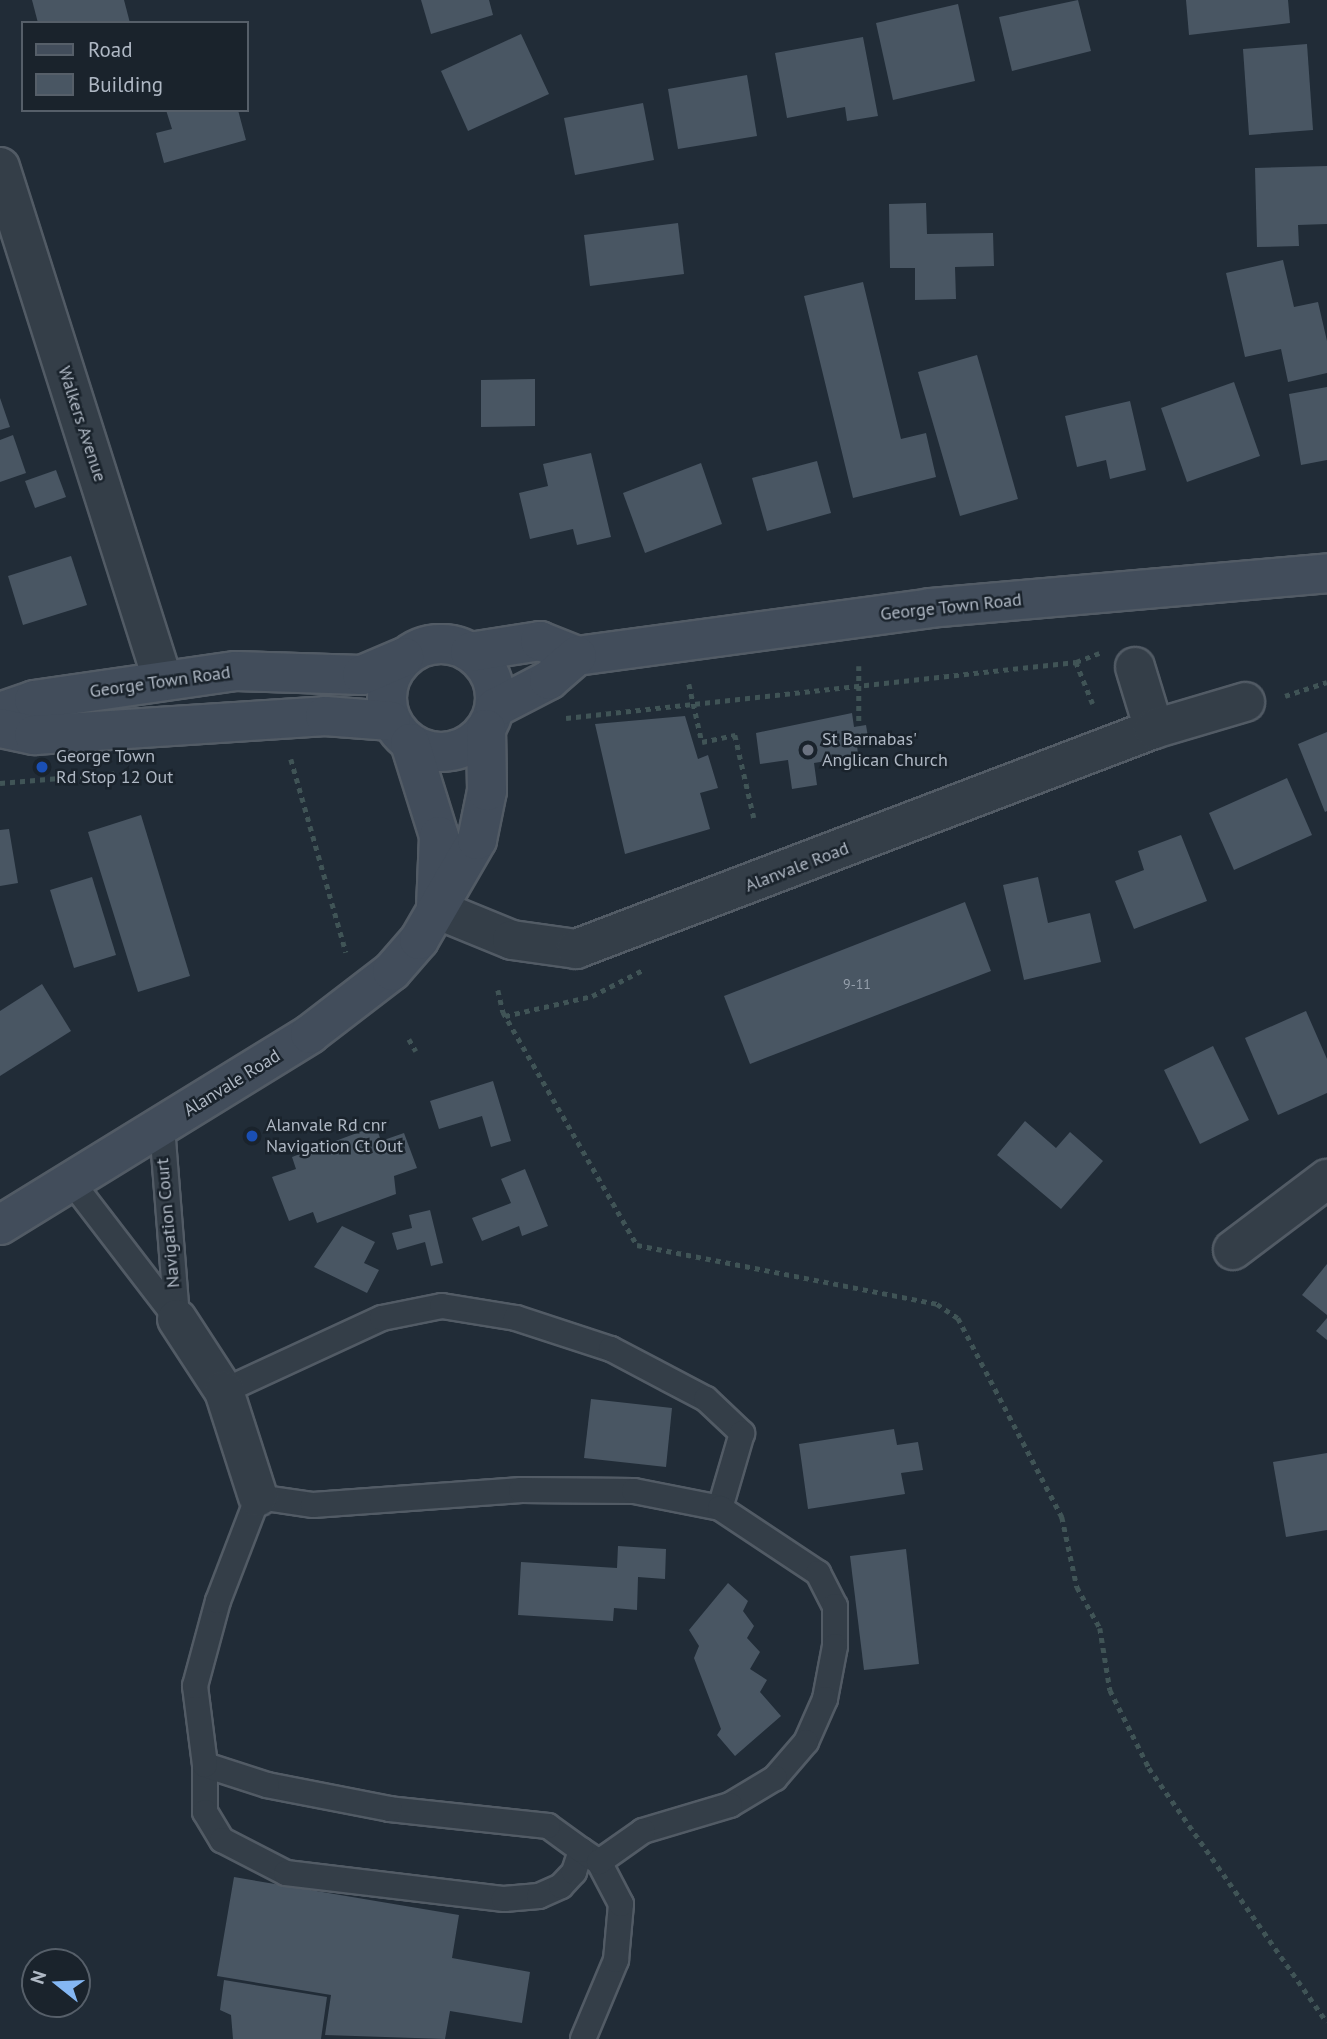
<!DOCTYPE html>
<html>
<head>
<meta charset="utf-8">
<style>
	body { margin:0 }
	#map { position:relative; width:1327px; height:2039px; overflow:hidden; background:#212c37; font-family:"PT Sans",sans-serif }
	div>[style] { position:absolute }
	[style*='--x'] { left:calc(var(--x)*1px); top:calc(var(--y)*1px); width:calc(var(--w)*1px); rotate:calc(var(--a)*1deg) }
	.building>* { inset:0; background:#495663 }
	.path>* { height:4.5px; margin-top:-2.25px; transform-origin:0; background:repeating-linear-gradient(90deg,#405456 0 5px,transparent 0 10px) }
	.roads { filter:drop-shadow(2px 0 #525b65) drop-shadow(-2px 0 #525b65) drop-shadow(0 2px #525b65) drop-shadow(0 -2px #525b65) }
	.lane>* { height:24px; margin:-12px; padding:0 12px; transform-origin:12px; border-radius:12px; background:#343e48 }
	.street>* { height:38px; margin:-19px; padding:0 19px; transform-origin:19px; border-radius:19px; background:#343e48 }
	.secondary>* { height:38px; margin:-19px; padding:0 19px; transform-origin:19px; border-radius:19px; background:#424d5b }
	.secondary>.ring { margin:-19px; padding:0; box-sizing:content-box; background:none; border:38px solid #424d5b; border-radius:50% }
	.dots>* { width:19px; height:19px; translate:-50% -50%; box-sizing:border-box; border:4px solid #1a232c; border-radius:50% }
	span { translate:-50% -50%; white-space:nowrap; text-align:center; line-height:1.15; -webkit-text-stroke:5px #1a232c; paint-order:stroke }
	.number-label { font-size:14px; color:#96a0ac }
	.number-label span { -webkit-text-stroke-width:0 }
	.street-label { font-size:18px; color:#afb8c4 }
	.poi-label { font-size:18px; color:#afb8c4 }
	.left { translate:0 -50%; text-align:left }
	.legend { position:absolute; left:21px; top:21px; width:228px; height:91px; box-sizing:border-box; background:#1a232c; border:2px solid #565f69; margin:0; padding:9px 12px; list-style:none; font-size:21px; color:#afb8c4 }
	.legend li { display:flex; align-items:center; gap:14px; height:35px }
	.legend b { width:35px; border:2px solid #565f69 }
	.north { position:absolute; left:21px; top:1948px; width:70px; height:70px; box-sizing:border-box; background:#1a232c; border:2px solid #565f69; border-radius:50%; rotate:288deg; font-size:19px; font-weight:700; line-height:28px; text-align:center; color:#afb8c4 }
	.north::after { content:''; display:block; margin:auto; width:24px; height:32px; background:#84b7f4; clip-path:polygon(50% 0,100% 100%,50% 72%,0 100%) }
</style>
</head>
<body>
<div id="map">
	<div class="building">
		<i style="clip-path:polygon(32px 0,124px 0,130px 23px,38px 23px)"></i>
		<i style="clip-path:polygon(421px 0,489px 0,493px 15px,431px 34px)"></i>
		<i style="clip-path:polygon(1078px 0,1091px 51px,1012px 71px,999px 17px)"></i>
		<i style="clip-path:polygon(1186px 0,1288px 0,1290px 23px,1189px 35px)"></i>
		<i style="clip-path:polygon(958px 4px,975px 81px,893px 100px,876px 23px)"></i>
		<i style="clip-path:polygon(521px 34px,549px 94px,468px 131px,441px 71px)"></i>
		<i style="clip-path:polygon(863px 37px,878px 116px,847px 121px,845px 107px,787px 118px,775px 53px)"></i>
		<i style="clip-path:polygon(1307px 44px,1313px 130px,1249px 135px,1243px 49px)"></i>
		<i style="clip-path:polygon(747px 75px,757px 136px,678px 149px,668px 89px)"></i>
		<i style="clip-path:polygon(643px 103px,654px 160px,575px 175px,564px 118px)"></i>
		<i style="clip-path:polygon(166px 110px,238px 110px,246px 140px,164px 163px,156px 133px,172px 129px)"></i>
		<i style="clip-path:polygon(1327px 166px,1327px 224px,1298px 225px,1299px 246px,1257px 247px,1255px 168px)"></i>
		<i style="clip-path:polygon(926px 203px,927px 234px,993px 233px,994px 266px,955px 267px,956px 299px,915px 300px,915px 268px,890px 268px,889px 204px)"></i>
		<i style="clip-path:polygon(678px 223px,684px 274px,590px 286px,584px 235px)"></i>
		<i style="clip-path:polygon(1283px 260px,1294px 307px,1318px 302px,1327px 341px,1327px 373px,1288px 382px,1281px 349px,1245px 357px,1226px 273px)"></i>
		<i style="clip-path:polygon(863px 282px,901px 439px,926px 433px,936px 477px,853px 498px,804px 296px)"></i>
		<i style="clip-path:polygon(977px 355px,1018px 499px,960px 516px,918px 372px)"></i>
		<i style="clip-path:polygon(535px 379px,535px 426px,481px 427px,481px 380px)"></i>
		<i style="clip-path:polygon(1234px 382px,1260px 456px,1187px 482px,1161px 408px)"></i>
		<i style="clip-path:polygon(1327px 387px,1327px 460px,1301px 465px,1289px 394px)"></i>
		<i style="clip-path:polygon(0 398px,10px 427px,0 430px)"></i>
		<i style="clip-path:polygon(1130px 401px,1146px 470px,1110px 479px,1106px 460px,1077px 467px,1065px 416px)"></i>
		<i style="clip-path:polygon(13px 435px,26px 473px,0 482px,0 440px)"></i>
		<i style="clip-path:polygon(591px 453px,611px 537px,577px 545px,573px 529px,530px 539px,519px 493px,548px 486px,543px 464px)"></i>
		<i style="clip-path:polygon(817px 461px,831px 513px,767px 531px,752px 478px)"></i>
		<i style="clip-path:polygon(701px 463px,722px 524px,645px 553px,623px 493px)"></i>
		<i style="clip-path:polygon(56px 470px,66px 497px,35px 508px,25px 481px)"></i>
		<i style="clip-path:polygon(71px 556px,87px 605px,23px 625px,8px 576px)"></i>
		<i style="clip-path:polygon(852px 713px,854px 727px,866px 725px,869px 743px,857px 744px,858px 756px,814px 763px,817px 785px,792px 789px,788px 760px,760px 764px,756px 733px)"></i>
		<i style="clip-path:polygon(685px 716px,698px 759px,708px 755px,718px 788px,700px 793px,710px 829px,625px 854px,595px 724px)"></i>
		<i style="clip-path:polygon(1327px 732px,1327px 811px,1325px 812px,1298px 744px)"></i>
		<i style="clip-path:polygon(1287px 778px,1312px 835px,1234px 870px,1209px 813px)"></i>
		<i style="clip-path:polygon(141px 815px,190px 976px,138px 992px,88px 832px)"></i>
		<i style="clip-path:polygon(9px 829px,18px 883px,0 886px,0 830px)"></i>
		<i style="clip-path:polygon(1181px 835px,1207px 901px,1134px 929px,1115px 881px,1144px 870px,1138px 851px)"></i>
		<i style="clip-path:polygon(92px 877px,116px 955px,74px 968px,50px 890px)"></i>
		<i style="clip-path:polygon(1038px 877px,1048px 923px,1090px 913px,1101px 962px,1024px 980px,1003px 885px)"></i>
		<i style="clip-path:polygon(965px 902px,991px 971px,750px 1064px,724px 996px)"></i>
		<i style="clip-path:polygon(42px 984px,71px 1031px,0 1076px,0 1011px)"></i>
		<i style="clip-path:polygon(1306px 1011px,1327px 1059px,1327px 1093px,1278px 1115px,1245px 1038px)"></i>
		<i style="clip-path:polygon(1213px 1046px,1249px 1120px,1200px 1144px,1164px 1070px)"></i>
		<i style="clip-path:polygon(493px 1081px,511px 1141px,491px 1147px,482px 1116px,439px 1129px,430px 1101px)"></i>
		<i style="clip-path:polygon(1025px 1121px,1056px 1148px,1070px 1132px,1103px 1161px,1061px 1209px,997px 1155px)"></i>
		<i style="clip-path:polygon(376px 1126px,381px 1141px,404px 1133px,417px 1168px,394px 1176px,396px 1194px,317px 1223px,313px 1212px,289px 1221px,272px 1177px,296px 1169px,292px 1157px)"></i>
		<i style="clip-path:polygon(525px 1169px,548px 1226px,522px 1236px,519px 1226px,482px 1241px,472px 1218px,511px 1203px,501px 1179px)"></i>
		<i style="clip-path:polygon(430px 1210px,443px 1263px,431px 1266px,425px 1242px,397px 1250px,392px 1233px,412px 1228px,409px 1215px)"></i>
		<i style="clip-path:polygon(342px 1226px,375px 1242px,364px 1263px,379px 1270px,367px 1293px,314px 1267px)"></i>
		<i style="clip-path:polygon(1327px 1264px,1327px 1315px,1302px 1295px)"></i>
		<i style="clip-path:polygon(1327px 1318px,1327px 1340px,1316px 1331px)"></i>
		<i style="clip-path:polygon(591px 1399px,672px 1408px,666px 1467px,584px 1458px)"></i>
		<i style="clip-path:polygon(894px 1429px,897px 1445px,918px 1442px,923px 1470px,901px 1473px,905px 1494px,808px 1509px,799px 1444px)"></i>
		<i style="clip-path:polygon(1327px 1453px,1327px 1530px,1286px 1537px,1273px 1462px)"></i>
		<i style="clip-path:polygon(618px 1546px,666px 1549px,665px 1579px,638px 1577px,637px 1610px,614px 1608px,613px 1621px,518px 1615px,521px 1562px,617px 1568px)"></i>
		<i style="clip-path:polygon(906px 1549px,919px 1664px,864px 1670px,850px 1556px)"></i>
		<i style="clip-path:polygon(728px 1583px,748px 1601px,743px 1611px,754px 1626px,747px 1638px,760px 1652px,750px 1669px,767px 1680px,760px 1692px,781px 1716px,735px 1756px,717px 1735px,721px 1729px,694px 1658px,699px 1646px,689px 1630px)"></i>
		<i style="clip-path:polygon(234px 1877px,459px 1915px,452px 1958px,530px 1972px,522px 2023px,450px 2011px,445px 2039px,325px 2035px,331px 1995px,217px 1976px)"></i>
		<i style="clip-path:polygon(224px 1980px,327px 1997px,321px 2039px,233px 2039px,231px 2015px,220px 2010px)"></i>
	</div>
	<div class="path">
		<i style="--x:1076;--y:662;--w:45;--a:68"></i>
		<i style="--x:859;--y:666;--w:60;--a:90"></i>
		<i style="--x:689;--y:684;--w:59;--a:77.4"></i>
		<i style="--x:702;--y:742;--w:34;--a:-12"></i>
		<i style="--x:735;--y:735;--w:85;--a:77.1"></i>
		<i style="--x:1285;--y:696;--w:44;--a:-18.4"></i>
		<i style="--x:566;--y:718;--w:513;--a:-6.27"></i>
		<i style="--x:1076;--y:662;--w:25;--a:-21"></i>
		<i style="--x:291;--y:759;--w:201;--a:74.1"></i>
		<i style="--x:0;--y:783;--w:119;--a:-4.8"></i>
		<i style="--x:498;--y:990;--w:23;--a:77"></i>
		<i style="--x:503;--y:1012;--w:269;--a:60.1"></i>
		<i style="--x:637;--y:1245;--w:306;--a:11.1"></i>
		<i style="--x:937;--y:1304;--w:25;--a:34"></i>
		<i style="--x:958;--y:1318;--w:225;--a:62.4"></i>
		<i style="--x:1062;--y:1517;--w:72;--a:77.9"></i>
		<i style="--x:1077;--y:1587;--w:47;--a:60.7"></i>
		<i style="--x:1100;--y:1628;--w:63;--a:80.8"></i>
		<i style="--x:1110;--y:1690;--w:87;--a:63.4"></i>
		<i style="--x:1149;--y:1768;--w:310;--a:55"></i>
		<i style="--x:505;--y:1016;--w:89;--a:-12.9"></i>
		<i style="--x:592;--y:996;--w:57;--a:-27"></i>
		<i style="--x:409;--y:1039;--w:14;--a:60"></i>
	</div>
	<div class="roads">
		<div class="lane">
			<i style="--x:162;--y:1127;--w:193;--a:85.5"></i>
			<i style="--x:71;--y:1181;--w:174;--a:52.5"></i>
			<i style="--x:224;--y:1391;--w:174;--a:-24.8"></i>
			<i style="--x:382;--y:1318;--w:61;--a:-11.3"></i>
			<i style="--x:442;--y:1306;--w:75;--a:9.2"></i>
			<i style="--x:516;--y:1318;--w:100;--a:18.1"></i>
			<i style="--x:611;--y:1349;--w:107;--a:27.8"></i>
			<i style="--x:706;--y:1399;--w:50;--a:43.4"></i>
			<i style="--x:742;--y:1433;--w:78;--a:106.3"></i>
			<i style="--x:205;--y:1765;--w:47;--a:90"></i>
			<i style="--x:205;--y:1812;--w:33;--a:59"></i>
			<i style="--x:222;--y:1840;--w:72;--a:27.3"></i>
			<i style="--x:286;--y:1873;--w:220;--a:6.8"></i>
			<i style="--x:504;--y:1899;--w:35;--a:-5"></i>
			<i style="--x:539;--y:1896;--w:24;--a:-24"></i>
			<i style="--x:561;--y:1886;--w:19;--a:-47"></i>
			<i style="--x:574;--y:1872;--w:23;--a:-72"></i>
			<i style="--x:583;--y:2039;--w:86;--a:-67.3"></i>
			<i style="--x:616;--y:1960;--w:56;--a:-84.9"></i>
			<i style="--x:621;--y:1904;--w:47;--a:-117.6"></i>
			<i style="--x:599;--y:1862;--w:22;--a:-146"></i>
			<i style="--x:581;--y:1850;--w:41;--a:-144"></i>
			<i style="--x:548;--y:1826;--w:159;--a:-173.9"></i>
			<i style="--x:390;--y:1809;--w:125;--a:-169"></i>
			<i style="--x:267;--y:1785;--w:65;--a:-162.1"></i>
			<i style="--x:205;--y:1765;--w:80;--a:-97.2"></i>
			<i style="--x:195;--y:1686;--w:88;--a:-74.9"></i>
			<i style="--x:218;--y:1601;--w:111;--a:-69"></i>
			<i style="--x:258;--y:1497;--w:56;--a:8.3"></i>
			<i style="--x:313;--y:1505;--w:209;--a:-4.1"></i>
			<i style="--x:521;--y:1490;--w:113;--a:0.5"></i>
			<i style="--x:634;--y:1491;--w:88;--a:11.2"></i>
			<i style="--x:720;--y:1508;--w:118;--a:33.6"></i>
			<i style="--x:818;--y:1573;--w:37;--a:63"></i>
			<i style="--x:835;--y:1606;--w:40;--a:90"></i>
			<i style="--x:835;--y:1646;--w:54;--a:100.7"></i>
			<i style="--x:825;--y:1699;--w:47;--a:113.8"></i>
			<i style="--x:806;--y:1742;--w:48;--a:130.7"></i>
			<i style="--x:775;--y:1778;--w:52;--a:149"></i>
			<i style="--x:730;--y:1805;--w:91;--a:163.4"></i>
			<i style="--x:643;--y:1831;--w:54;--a:144.8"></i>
		</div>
		<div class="street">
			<i style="--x:0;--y:167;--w:539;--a:72.41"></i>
			<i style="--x:1135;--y:667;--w:65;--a:73"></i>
			<i style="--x:436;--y:909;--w:82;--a:22.2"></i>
			<i style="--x:512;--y:940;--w:65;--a:8"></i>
			<i style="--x:576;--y:949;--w:618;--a:-20.84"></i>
			<i style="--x:1154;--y:729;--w:95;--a:-16.5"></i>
			<i style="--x:1233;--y:1250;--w:118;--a:-37.1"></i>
			<i style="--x:177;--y:1319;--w:86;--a:56.9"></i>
			<i style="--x:224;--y:1391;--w:111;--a:72.2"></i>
		</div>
		<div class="secondary">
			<i class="ring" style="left:387px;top:644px;width:70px;height:70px"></i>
			<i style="--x:470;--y:652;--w:71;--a:-8.9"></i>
			<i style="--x:540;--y:641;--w:40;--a:22"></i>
			<i style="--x:577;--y:656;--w:356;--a:-7.7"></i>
			<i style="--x:930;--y:608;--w:399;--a:-5"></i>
			<i style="--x:495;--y:708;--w:61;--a:-27.4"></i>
			<i style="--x:549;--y:680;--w:37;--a:-41"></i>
			<i style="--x:0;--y:712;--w:36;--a:-19"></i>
			<i style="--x:34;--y:700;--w:204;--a:-8.2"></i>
			<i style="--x:236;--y:671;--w:126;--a:1.8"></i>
			<i style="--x:362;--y:675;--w:46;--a:-23.2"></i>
			<i style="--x:0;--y:728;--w:35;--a:12"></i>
			<i style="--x:34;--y:735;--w:292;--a:-3.7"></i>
			<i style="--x:325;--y:716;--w:66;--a:4.3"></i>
			<i style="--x:410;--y:743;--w:97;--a:72.7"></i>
			<i style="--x:439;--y:836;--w:71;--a:92.4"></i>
			<i style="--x:0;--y:1225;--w:364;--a:-31.6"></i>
			<i style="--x:310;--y:1034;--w:103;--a:-37.5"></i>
			<i style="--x:392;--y:971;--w:41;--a:-48.9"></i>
			<i style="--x:419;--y:940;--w:116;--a:-59.9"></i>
			<i style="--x:477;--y:840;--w:50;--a:-78.5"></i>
			<i style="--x:487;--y:791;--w:62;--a:-90.9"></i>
		</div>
	</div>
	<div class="dots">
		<i style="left:808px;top:750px;background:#6b7280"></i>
		<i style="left:42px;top:767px;background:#1a4fb4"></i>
		<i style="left:252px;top:1136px;background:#1a4fb4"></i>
	</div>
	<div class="number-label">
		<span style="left:857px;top:984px">9-11</span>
	</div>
	<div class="street-label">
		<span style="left:82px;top:424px;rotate:72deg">Walkers Avenue</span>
		<span style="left:951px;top:607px;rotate:-6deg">George Town Road</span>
		<span style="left:160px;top:682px;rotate:-8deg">George Town Road</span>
		<span style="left:797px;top:867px;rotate:-21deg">Alanvale Road</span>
		<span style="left:232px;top:1083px;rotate:-32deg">Alanvale Road</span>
		<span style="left:168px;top:1223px;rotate:-95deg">Navigation Court</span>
	</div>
	<div class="poi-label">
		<span class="left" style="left:822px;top:750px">St Barnabas'<br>Anglican Church</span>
		<span class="left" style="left:56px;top:767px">George Town<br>Rd Stop 12 Out</span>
		<span class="left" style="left:266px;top:1136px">Alanvale Rd cnr<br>Navigation Ct Out</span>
	</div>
	<ul class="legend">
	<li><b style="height:9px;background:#424d5b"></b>Road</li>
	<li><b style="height:19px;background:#495663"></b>Building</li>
	</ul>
	<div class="north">N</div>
</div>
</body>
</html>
